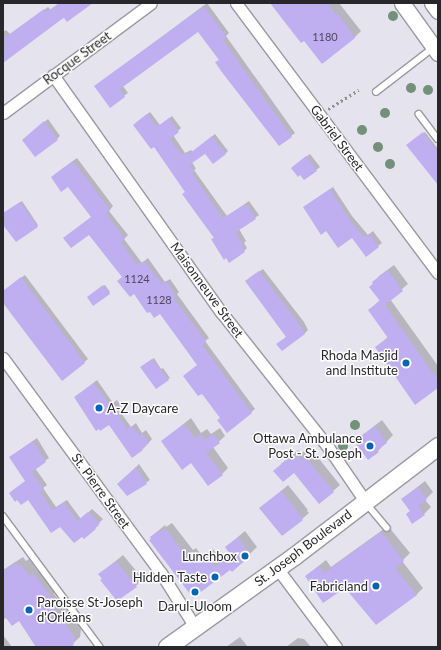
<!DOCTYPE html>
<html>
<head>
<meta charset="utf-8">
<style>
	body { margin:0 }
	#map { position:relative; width:441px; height:650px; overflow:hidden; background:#e5e3ed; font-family:Lato,sans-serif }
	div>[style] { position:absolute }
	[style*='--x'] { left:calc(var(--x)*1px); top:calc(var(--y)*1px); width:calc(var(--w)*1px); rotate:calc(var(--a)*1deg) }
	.shadow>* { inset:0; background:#0003 }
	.building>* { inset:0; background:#bfaff1 }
	.path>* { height:2.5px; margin-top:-1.25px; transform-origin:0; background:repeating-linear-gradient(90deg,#929097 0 2px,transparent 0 5px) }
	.roads { filter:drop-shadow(1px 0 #9b99a2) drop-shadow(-1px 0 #9b99a2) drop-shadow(0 1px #9b99a2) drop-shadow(0 -1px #9b99a2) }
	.lane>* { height:5.5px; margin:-2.75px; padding:0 2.75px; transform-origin:2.75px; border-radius:2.75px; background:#fff }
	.street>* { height:11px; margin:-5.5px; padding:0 5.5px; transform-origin:5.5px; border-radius:5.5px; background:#fff }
	.secondary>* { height:15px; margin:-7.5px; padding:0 7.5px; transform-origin:7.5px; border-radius:7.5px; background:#fff }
	.primary>* { height:17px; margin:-8.5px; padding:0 8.5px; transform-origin:8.5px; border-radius:8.5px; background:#fff }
	.trees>* { width:10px; height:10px; margin:-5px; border-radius:50%; background:#739078 }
	.dots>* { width:11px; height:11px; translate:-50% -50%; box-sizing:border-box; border:2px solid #fff; border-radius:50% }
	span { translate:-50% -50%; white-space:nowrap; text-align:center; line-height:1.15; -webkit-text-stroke:3px #fff; paint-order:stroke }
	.number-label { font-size:11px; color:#4e495c }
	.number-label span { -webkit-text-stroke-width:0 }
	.street-label { font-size:13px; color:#28272b }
	.poi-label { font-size:13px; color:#28272b }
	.right { translate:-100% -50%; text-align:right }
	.left { translate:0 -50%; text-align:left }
	.frame { position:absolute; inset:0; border:4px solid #28272b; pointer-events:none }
</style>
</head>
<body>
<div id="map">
	<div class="shadow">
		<i style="clip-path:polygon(60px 3px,91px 3px,64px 17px,3px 62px,3px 32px,6px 30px,10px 34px,48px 7px,51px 10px)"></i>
		<i style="clip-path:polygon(207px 3px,229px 33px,226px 36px,295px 133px,279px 145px,217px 62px,220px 59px,198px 30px,123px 86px,128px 93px,110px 106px,96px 86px)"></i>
		<i style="clip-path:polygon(277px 3px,339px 3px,361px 31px,354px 38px)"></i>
		<i style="clip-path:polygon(150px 112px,160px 125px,172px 116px,181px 128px,173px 135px,185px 153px,191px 150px,193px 152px,215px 134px,228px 151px,225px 154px,205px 153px,192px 162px,196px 169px,194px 170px,227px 216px,249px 201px,259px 215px,239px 229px,246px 241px,244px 243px,247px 248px,244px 251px,212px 240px,215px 237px,186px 191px,137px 122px)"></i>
		<i style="clip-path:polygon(48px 119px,60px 136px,57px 139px,27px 137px)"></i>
		<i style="clip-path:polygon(425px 132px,438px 149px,438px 184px,409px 144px)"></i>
		<i style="clip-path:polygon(310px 154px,320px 167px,305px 179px,295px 165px)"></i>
		<i style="clip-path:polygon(77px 158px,113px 206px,109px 211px,128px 235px,124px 239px,142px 263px,148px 258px,165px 282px,170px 279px,179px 292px,177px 294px,209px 338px,205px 341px,255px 409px,228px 431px,198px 365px,160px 313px,123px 277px,90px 234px,64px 238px,92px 217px,68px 185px,55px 174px)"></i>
		<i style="clip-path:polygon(333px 187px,352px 216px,368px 235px,373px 231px,382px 243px,378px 246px,352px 236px,326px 230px,304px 207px)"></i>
		<i style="clip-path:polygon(22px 201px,38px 225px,37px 226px,3px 223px,3px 214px)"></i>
		<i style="clip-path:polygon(394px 265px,408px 284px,390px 299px,438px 366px,438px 387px,376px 347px,388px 337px,369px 310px,380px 300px,370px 287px,379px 276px)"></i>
		<i style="clip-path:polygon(263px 269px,304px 322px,308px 330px,304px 334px,278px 344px,287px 336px,249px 278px)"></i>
		<i style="clip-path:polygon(25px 275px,88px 359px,62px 380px,3px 301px,3px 291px)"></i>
		<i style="clip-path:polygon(105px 285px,110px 292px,109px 293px,89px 296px)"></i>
		<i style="clip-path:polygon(154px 358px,161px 369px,163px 368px,170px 378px,168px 379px,143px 366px)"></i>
		<i style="clip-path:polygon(97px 380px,113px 403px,117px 400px,122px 407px,119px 410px,131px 427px,136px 423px,142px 433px,146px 430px,152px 439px,143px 449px,109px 423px,79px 394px)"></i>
		<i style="clip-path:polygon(191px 418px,201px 433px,207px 429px,211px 434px,220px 428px,225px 436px,213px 447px,228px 468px,222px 474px,191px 462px,162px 441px)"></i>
		<i style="clip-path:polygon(382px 420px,393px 435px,378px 451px,355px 441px)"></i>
		<i style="clip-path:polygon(37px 438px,49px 458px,35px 468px,47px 485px,43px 488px,56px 507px,67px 500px,81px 519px,92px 509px,103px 519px,98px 524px,99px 525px,84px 538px,82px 535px,74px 542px,26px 481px,10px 457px)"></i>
		<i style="clip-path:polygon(298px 450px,301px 453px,306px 450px,309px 454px,312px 452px,316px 455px,340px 485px,333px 491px,281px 464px)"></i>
		<i style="clip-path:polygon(139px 464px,150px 480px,127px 495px,119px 484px)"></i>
		<i style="clip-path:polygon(425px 481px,433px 492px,425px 500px,431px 507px,424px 514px,410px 511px,402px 499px)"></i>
		<i style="clip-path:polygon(288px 485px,308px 510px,307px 511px,309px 513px,302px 519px,268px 502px)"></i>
		<i style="clip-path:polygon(172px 523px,193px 550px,196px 548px,202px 556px,213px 549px,222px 561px,231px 554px,226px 547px,245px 531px,257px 547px,232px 571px,230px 568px,193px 597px,151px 537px,165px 525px,166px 527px)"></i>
		<i style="clip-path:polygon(388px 526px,410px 553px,402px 561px,423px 588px,416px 595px,345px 587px,306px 576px,326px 560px,331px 567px)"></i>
		<i style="clip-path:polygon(123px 555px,143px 579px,136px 586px,100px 574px)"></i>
		<i style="clip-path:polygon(23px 557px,26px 561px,29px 559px,37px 570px,41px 567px,58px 590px,54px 594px,81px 629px,80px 637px,69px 647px,36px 647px,19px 620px,7px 617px,3px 620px,3px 570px)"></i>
		<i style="clip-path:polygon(3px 635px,12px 647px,3px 647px)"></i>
		<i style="clip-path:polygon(240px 637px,248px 647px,226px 647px)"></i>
		<i style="clip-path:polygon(298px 638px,304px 639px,311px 647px,286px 647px)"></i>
	</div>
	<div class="building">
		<i style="clip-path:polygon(59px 3px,93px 3px,67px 22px,64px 18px,62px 19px,3px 63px,3px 39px,44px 9px,47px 12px)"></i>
		<i style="clip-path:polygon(270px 3px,327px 3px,336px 15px,338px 14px,355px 38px,322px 64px,304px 41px,301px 43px)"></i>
		<i style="clip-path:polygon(204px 6px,227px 38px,223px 40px,292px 137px,279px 146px,221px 71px,215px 62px,219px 60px,198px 32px,120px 89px,125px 97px,110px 108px,94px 86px)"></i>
		<i style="clip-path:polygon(147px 114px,157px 127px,169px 118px,179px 132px,170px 139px,182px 155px,188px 152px,189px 154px,212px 136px,226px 154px,213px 164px,205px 154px,189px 165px,194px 172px,192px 174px,223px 218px,246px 204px,256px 219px,236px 232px,243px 245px,241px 246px,245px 252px,229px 263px,226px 258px,224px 260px,211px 239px,214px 238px,182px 194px,185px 192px,154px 147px,151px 149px,133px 125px)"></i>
		<i style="clip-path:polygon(44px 121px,58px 140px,35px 157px,22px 140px)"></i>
		<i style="clip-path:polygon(423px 132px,438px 152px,438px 185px,406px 145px)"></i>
		<i style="clip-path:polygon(306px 156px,317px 171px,304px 180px,300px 175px,298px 177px,291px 168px)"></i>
		<i style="clip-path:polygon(73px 161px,110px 210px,106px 214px,125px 239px,121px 242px,138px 265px,144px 261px,162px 284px,166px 281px,176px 296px,174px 298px,206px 342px,202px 345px,252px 413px,227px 433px,217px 420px,220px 418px,202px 394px,198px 396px,183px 376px,197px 365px,160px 314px,154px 318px,150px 312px,147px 313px,134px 294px,130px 297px,117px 281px,122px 277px,89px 235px,71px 248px,63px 238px,91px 217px,68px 187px,61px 192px,51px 177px)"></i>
		<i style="clip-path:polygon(330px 189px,349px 219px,364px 237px,369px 234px,379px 247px,366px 257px,352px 238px,338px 248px,326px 231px,321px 235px,303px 207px)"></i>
		<i style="clip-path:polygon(20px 202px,38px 227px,16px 242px,3px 225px,3px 213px)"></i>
		<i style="clip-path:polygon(388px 270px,403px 291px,385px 305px,438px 380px,438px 388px,415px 405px,375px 347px,388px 338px,368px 310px,380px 301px,369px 287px,373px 284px,372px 282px)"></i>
		<i style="clip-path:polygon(259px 271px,300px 325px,305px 334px,282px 351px,276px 344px,286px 337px,245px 281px)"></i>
		<i style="clip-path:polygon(21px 277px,85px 363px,62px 381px,3px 303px,3px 291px)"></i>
		<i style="clip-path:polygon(103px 285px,110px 294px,93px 306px,87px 297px)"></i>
		<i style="clip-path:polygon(152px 359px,169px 380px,156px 389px,140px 367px)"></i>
		<i style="clip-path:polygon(94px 383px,110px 405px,113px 403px,119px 411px,116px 413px,127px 429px,132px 426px,139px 435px,142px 433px,149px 443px,142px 448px,143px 450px,132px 458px,109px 425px,100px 431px,99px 429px,96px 431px,74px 397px)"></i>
		<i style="clip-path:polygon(184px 424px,195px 438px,201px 434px,205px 440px,213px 434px,220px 443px,206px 453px,223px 475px,208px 486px,191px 463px,182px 470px,161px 441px)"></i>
		<i style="clip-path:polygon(375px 426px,387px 443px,377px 450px,379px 452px,368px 460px,354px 441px)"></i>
		<i style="clip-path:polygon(33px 441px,46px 462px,32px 472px,44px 489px,40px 492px,53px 510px,64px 502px,77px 521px,88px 512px,100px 523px,95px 528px,96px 529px,84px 539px,82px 537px,74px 543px,60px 527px,51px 533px,28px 500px,21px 505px,17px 500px,15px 502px,9px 493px,25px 481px,9px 457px)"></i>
		<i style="clip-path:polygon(291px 456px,294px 459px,299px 456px,302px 460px,305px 458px,309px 461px,334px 492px,319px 504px,294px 473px,283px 482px,273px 471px)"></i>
		<i style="clip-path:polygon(136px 467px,147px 484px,127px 496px,117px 484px)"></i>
		<i style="clip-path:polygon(418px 487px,427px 500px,418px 506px,425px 515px,412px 524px,406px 514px,410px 511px,401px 499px)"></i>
		<i style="clip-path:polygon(281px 491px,302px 517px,301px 518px,303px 520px,282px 536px,259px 508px)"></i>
		<i style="clip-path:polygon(165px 528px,186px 556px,189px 554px,195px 562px,205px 555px,215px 567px,230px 554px,225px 547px,238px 537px,251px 555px,232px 572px,230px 570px,193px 598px,149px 540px,151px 539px,150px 537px,158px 531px,159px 533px)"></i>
		<i style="clip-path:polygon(381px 532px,404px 561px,395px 568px,417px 595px,376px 625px,345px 588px,323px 603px,305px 576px,319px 566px,324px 573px)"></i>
		<i style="clip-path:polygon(116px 561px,137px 587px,117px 601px,100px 580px,102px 579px,98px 574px)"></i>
		<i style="clip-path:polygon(16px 563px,19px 567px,21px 565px,30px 576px,33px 573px,52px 598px,48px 601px,75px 637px,73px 647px,36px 647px,19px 621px,12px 626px,3px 614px,3px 571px)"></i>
	</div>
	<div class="path">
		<i style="--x:328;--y:109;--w:36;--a:-32"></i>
	</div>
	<div class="roads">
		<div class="lane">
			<i style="--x:376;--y:92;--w:72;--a:-37.7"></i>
			<i style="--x:419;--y:114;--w:31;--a:53"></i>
			<i style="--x:367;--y:504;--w:31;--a:50"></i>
			<i style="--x:3;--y:516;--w:163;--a:53.5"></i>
		</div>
		<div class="street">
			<i style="--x:236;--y:3;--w:337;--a:53.2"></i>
			<i style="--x:53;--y:75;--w:291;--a:54.7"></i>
			<i style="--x:221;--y:312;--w:172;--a:51.6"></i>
			<i style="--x:328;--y:447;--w:65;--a:55.6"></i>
			<i style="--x:3;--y:113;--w:184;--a:-36.6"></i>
			<i style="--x:3;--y:358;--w:267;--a:53.7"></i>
			<i style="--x:161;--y:573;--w:64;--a:57.8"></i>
			<i style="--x:277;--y:568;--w:99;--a:53.2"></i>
		</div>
		<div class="secondary">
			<i style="--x:402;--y:3;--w:62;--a:54.2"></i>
			<i style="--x:432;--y:3;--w:10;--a:53"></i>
		</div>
		<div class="primary">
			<i style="--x:167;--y:647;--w:156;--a:-35.6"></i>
			<i style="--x:294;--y:556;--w:181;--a:-37.4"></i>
		</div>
	</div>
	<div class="trees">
		<i style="left:393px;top:16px"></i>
		<i style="left:411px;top:88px"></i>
		<i style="left:428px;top:90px"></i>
		<i style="left:385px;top:113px"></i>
		<i style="left:362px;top:130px"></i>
		<i style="left:378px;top:147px"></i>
		<i style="left:390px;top:164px"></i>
		<i style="left:355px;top:425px"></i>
		<i style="left:343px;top:446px"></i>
	</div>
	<div class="dots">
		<i style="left:406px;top:363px;background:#0364b1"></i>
		<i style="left:99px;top:408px;background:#0364b1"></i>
		<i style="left:370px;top:446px;background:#0364b1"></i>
		<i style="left:245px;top:556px;background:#0364b1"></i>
		<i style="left:215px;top:577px;background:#0364b1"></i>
		<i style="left:376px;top:586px;background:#0364b1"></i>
		<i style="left:195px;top:592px;background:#0364b1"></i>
		<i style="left:29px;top:610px;background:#0364b1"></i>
	</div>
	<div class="number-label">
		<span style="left:325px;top:37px">1180</span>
		<span style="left:137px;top:279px">1124</span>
		<span style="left:159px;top:300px">1128</span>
	</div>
	<div class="street-label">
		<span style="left:77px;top:58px;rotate:-36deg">Rocque Street</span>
		<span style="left:337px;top:138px;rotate:53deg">Gabriel Street</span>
		<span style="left:207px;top:290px;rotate:54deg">Maisonneuve Street</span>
		<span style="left:101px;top:491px;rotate:54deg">St. Pierre Street</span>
		<span style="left:303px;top:548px;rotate:-37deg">St. Joseph Boulevard</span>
	</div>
	<div class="poi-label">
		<span class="right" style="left:398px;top:363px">Rhoda Masjid<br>and Institute</span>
		<span class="left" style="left:107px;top:408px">A-Z Daycare</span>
		<span class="right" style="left:362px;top:446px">Ottawa Ambulance<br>Post - St. Joseph</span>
		<span class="right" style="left:237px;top:556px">Lunchbox</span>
		<span class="right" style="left:207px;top:577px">Hidden Taste</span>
		<span class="right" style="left:368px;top:586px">Fabricland</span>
		<span class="left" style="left:37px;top:610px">Paroisse St-Joseph<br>d'Orléans</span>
		<span style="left:195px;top:606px">Darul-Uloom</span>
	</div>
	<div class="frame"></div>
</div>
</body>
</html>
